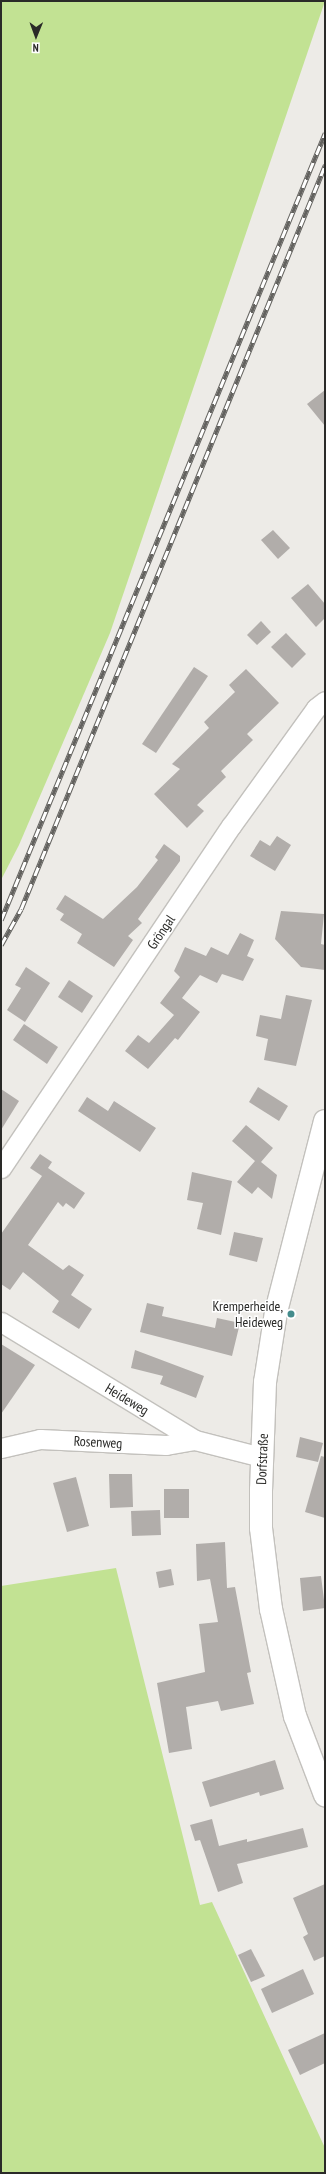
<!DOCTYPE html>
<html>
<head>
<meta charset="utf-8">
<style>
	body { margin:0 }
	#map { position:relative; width:326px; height:2174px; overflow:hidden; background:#edebe7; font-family:"PT Sans Narrow",sans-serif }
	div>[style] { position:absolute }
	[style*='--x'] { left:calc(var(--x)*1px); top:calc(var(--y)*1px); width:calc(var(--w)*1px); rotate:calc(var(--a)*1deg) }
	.green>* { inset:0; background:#c2e293 }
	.building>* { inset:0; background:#b1adaa }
	.roads { filter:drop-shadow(1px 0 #c3c1bd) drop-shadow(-1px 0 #c3c1bd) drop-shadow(0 1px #c3c1bd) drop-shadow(0 -1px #c3c1bd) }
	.street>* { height:19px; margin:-9.5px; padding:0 9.5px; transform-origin:9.5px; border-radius:9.5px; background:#fff }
	.secondary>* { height:22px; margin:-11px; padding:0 11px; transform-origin:11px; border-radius:11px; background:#fff }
	.rail>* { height:4.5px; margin-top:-2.25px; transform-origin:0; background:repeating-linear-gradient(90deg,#fff 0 9px,#63625f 0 18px); box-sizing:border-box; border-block:1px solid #63625f }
	.dots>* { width:11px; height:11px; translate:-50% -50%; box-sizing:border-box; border:2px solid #fff; border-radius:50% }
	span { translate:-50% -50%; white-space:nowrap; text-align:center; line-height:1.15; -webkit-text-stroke:3px #fff; paint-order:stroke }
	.street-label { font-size:14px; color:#2a2a28 }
	.poi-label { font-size:14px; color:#2a2a28 }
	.right { translate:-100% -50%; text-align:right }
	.frame { position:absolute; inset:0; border:2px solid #2a2a28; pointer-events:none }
	.north { position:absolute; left:16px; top:16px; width:40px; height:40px; -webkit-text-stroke:3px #fff; paint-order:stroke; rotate:181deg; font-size:11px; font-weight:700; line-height:16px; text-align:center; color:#2a2a28 }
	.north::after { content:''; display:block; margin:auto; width:14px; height:18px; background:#2a2a28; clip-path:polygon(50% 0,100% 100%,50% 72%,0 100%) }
</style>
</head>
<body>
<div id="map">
	<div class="green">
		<i style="clip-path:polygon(1px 1px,325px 1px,110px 633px,19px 845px,1px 880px)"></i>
		<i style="clip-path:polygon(116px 1568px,200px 1905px,212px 1902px,325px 2148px,325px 2173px,1px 2173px,1px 1586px)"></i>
	</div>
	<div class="building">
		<i style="clip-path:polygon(325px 390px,325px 426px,307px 404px)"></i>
		<i style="clip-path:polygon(273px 530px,290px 548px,278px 559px,261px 540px)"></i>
		<i style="clip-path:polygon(308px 584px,325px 604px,325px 618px,316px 627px,291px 598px)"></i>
		<i style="clip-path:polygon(261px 621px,271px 632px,257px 645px,247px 635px)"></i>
		<i style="clip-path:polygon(286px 633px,306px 654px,292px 668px,271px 647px)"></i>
		<i style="clip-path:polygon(194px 667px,208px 676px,156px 753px,142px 744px)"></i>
		<i style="clip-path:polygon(246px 669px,279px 703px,247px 734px,253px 740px,221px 771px,226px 777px,197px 805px,204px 811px,187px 828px,154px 794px,180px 769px,172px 764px,209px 728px,204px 722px,235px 692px,229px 685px)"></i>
		<i style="clip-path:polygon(277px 836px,291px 845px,275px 871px,250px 856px,260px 840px,270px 846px)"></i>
		<i style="clip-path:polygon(164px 844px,180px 856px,180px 861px,138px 919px,142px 923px,128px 936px,133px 940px,114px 967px,77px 943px,82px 934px,60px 920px,64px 914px,56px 909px,65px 895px,103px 919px,137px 887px,158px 860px,155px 857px)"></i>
		<i style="clip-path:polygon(281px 911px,324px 914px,321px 944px,325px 945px,325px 970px,301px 967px,275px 939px)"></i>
		<i style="clip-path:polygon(240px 933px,254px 940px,247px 956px,254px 959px,243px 981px,222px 974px,217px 983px,200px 975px,182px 998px,200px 1012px,178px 1040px,175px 1038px,148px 1069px,125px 1051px,138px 1035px,149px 1043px,174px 1015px,160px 1003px,180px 977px,174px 971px,185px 947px,206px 956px,211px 947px,228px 955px)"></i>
		<i style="clip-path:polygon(26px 967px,50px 983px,25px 1022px,7px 1010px,21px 988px,15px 985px)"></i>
		<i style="clip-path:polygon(69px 980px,93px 996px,82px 1013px,58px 997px)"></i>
		<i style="clip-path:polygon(286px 995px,312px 1000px,296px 1066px,264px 1060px,268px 1039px,256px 1036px,260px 1015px,281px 1019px)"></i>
		<i style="clip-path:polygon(24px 1024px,58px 1047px,47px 1064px,13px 1040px)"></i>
		<i style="clip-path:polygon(258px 1087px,288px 1106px,279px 1121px,249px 1102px)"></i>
		<i style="clip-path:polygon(1px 1089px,19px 1101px,1px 1130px)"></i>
		<i style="clip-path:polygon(87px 1097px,108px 1111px,114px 1101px,156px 1128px,140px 1152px,78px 1111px)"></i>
		<i style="clip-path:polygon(246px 1125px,273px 1148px,261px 1162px,277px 1175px,272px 1199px,258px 1187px,252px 1194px,237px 1182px,255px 1161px,232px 1141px)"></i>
		<i style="clip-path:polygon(40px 1154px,52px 1162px,48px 1168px,85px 1193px,74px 1209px,66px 1203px,63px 1207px,58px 1202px,28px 1245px,63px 1270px,69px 1265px,84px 1275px,71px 1295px,92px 1309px,79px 1329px,52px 1312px,59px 1301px,23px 1272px,10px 1290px,1px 1284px,1px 1234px,42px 1176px,30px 1168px)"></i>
		<i style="clip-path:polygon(192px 1172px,232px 1181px,221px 1235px,197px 1229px,203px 1203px,187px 1200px)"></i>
		<i style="clip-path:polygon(234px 1232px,263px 1238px,257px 1262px,229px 1255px)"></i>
		<i style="clip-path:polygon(147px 1303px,164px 1307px,162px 1316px,215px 1328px,217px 1318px,240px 1323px,232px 1356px,140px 1332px)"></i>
		<i style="clip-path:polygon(1px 1344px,35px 1365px,1px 1414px)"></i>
		<i style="clip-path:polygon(135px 1350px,204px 1376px,196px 1398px,160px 1384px,163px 1376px,131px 1368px)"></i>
		<i style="clip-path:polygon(300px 1437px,323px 1443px,318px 1462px,296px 1457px)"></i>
		<i style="clip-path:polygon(321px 1456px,325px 1457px,325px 1518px,305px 1512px)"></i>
		<i style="clip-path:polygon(109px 1474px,132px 1474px,133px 1507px,110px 1508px)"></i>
		<i style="clip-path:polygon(76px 1477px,89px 1526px,67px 1532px,53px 1483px)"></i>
		<i style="clip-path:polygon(164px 1489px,189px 1489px,189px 1518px,164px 1518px)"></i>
		<i style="clip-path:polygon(160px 1510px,161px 1535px,132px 1536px,131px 1511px)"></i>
		<i style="clip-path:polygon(225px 1542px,227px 1588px,235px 1587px,251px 1672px,247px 1673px,254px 1704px,221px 1711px,218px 1701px,186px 1707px,192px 1749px,169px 1753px,157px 1683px,205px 1672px,199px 1624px,218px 1622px,210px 1579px,197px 1581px,196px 1544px)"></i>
		<i style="clip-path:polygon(171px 1569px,174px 1585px,159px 1588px,156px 1572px)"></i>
		<i style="clip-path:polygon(321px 1576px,325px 1608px,303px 1611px,300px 1578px)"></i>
		<i style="clip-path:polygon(275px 1760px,284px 1789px,260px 1796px,259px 1792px,210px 1807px,202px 1782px)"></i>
		<i style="clip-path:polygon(212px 1819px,219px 1846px,247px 1839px,247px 1842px,303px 1828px,308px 1847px,237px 1864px,243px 1883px,218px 1892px,200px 1840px,195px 1841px,190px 1825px)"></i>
		<i style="clip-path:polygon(325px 1884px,325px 1956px,314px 1961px,303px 1937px,308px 1934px,293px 1898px)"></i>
		<i style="clip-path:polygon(251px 1949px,265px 1976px,251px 1982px,238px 1955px)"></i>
		<i style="clip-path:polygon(303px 1969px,314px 1994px,272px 2013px,261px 1989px)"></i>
		<i style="clip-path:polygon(325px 2033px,325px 2063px,300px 2075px,288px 2050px)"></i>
	</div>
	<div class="roads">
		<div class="street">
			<i style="--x:1;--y:1168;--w:412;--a:-56.1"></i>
			<i style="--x:231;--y:826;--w:145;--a:-54.2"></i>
			<i style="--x:316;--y:708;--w:11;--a:-38"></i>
			<i style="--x:1;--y:1322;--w:227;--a:31.3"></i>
			<i style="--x:195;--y:1440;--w:68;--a:14.4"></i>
			<i style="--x:1;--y:1448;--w:40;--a:-13"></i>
			<i style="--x:40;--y:1439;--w:126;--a:2.7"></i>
			<i style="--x:166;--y:1445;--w:29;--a:-10"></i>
		</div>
		<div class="secondary">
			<i style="--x:325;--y:1121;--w:197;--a:104.4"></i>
			<i style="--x:276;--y:1312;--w:71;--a:98.9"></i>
			<i style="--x:265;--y:1382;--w:108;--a:92.1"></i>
			<i style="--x:261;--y:1490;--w:38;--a:90"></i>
			<i style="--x:261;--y:1528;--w:82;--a:83"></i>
			<i style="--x:271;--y:1609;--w:110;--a:77.4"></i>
			<i style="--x:295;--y:1716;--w:85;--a:69.2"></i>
		</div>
	</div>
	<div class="rail">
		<i style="--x:1;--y:920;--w:851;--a:-67.62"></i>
		<i style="--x:1;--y:945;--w:41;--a:-60.9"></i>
		<i style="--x:21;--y:909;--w:804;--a:-67.77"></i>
	</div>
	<div class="dots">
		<i style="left:291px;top:1314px;background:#448c8c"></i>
	</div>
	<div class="street-label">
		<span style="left:161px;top:932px;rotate:-56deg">Gröngal</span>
		<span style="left:127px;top:1399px;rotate:31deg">Heideweg</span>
		<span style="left:98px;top:1442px;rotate:3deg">Rosenweg</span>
		<span style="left:262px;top:1459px;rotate:-88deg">Dorfstraße</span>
	</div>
	<div class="poi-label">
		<span class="right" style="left:283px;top:1314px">Kremperheide,<br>Heideweg</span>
	</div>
	<div class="frame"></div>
	<div class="north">N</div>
</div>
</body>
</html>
